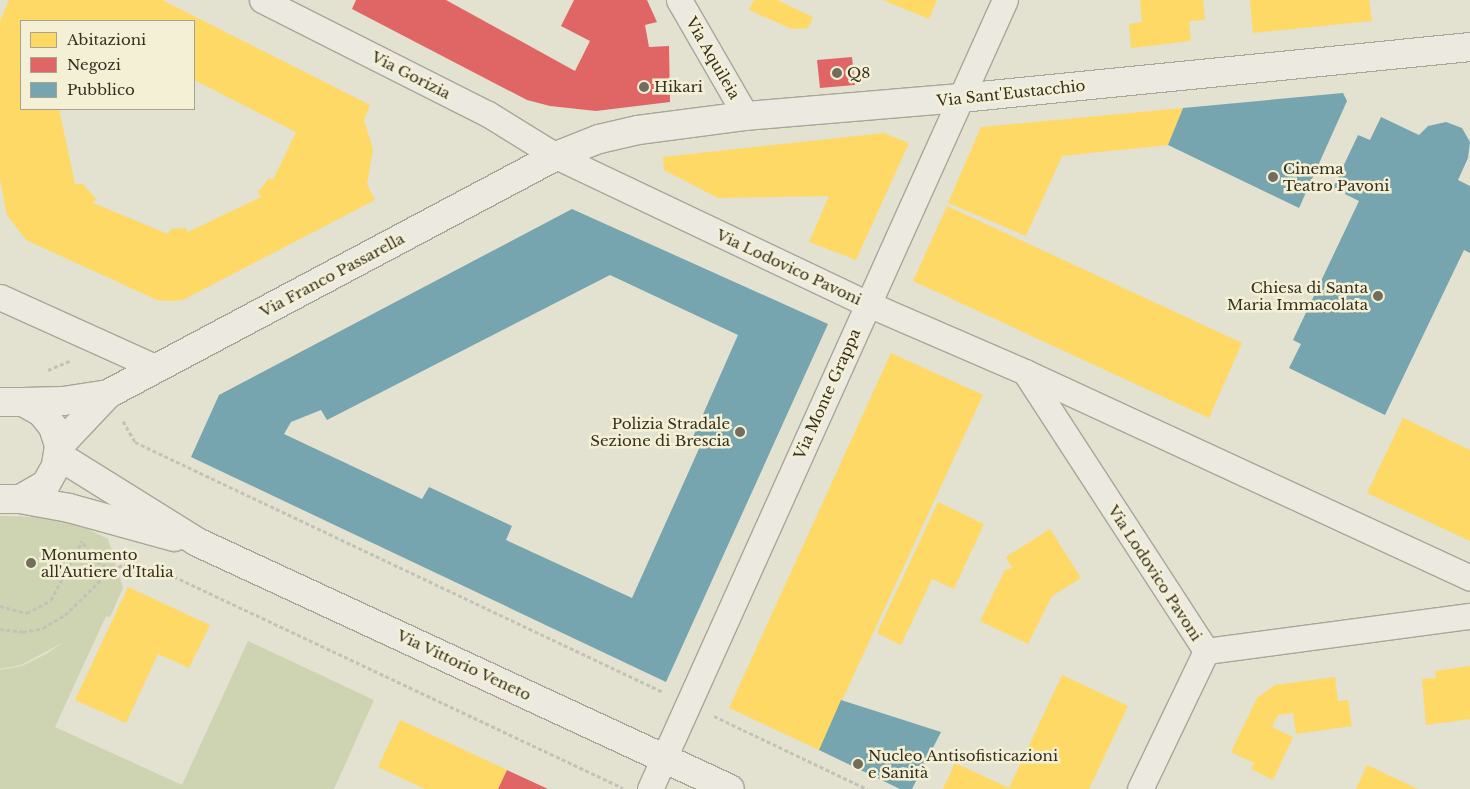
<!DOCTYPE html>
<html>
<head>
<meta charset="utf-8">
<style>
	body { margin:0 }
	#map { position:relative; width:1470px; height:789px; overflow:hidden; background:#e3e1cf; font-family:"Libre Baskerville",serif }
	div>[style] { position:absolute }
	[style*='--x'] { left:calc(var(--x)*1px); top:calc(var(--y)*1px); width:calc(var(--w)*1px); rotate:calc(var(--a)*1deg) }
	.green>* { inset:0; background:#ced4b2 }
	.homes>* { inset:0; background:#ffd966 }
	.shops>* { inset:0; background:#e06666 }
	.public>* { inset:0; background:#76a5af }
	.path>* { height:3px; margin-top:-1.5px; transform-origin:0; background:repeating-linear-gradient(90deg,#c4c2b7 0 4px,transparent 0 6.5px) }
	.roads { filter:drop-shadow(1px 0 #a9a698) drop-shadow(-1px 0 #a9a698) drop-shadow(0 1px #a9a698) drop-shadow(0 -1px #a9a698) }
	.minor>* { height:25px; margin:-12.5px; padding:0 12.5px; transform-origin:12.5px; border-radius:12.5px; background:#eceae0 }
	.tertiary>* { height:28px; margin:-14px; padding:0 14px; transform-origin:14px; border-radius:14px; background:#eceae0 }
	.dots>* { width:14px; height:14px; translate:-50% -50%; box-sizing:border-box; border:2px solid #f3f0d6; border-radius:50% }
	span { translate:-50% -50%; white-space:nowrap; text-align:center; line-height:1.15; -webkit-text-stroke:5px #f3f0d6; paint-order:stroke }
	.street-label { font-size:15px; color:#372f20 }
	.poi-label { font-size:15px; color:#372f20 }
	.left { translate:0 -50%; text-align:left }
	.right { translate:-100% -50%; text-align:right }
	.legend { position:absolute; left:20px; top:20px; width:175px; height:90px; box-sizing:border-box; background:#f3f0d6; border:1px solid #a8a38d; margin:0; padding:6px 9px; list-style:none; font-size:15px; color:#372f20 }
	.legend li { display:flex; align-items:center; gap:10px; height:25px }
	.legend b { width:25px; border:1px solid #a8a38d }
</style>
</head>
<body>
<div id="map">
	<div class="green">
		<i style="clip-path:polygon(0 516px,46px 517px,73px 522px,108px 539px,123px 588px,110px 617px,106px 616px,55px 727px,182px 785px,248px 641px,374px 700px,334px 789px,0 789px,0 670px,22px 666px,46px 654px,64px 642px,21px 665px,0 669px)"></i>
	</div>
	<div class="homes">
		<i style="clip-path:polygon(evenodd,9px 0,162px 0,370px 105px,364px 120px,373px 149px,367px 184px,375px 200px,183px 300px,171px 301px,157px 300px,26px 240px,7px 215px,0 179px,0 21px,9px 0,21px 21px,194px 21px,194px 80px,296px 132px,273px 180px,269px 178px,258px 192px,261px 197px,188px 232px,185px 228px,171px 229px,168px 234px,93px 203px,96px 199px,83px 184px,75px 184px,59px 109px,21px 109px,21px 21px)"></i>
		<i style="clip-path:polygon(754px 0,777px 0,813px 17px,808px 28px,792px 29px,749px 10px)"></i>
		<i style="clip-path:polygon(883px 0,937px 0,929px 19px)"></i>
		<i style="clip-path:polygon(1140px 0,1203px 0,1205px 20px,1189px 21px,1191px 41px,1131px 48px,1129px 24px,1142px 22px)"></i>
		<i style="clip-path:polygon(1250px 0,1369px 0,1372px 21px,1253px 33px)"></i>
		<i style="clip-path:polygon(1183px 108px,1168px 145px,1062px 156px,1026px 236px,948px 203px,981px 127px)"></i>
		<i style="clip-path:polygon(884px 133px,909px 143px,856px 260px,809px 242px,829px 196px,718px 198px,664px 170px,663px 157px)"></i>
		<i style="clip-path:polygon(1375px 142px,1398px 153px,1392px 163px,1370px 153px)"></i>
		<i style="clip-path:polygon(947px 206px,1242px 343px,1209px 418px,913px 281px)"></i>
		<i style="clip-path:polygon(891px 353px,983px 395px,819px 750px,729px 708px)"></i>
		<i style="clip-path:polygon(1403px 418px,1470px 450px,1470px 541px,1367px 493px)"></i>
		<i style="clip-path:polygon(938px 502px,984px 524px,954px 589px,932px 579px,901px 645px,877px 633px)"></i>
		<i style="clip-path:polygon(1050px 529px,1081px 578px,1052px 596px,1028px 644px,980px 621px,1005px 570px,1012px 568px,1006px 557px)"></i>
		<i style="clip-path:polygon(128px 587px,210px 625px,189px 668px,158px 654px,126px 723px,75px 700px)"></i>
		<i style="clip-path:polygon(1470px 666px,1470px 719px,1426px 725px,1422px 679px,1436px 678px,1435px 671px)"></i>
		<i style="clip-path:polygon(1062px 675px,1128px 706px,1089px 789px,943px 789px,955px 763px,1009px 788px)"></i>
		<i style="clip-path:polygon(1335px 677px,1338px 701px,1348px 700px,1352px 726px,1296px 734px,1293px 713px,1278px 715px,1272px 727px,1293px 737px,1273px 780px,1251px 769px,1254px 763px,1231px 752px,1257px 698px,1275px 685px)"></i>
		<i style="clip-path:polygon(400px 720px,507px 770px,498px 789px,425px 789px,378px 767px)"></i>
		<i style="clip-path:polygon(1367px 765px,1418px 789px,1356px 789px)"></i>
	</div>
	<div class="shops">
		<i style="clip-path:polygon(356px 0,446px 0,575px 71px,590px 41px,561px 26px,574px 0,647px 0,657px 22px,645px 25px,649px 47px,669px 46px,670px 102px,596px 111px,550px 106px,527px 100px,352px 9px)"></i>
		<i style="clip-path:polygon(852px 57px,855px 85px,820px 88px,817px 60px)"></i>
		<i style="clip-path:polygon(507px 770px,548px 789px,498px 789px)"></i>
	</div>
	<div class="public">
		<i style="clip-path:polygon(1343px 93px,1347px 101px,1299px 208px,1168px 145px,1183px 108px)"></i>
		<i style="clip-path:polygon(1381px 117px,1419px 135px,1428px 126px,1446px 122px,1462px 128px,1470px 142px,1468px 158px,1458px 180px,1470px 186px,1470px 253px,1464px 250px,1385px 415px,1289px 368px,1301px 344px,1293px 340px,1359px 201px,1333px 188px,1358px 135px,1370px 140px)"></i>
		<i style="clip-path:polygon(evenodd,572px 209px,828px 324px,666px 682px,191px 457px,219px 395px,572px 209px,610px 275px,738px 335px,693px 437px,702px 442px,632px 598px,506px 540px,512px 526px,429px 487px,422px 499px,284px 434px,291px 422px,321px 410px,327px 420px,610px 275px)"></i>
		<i style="clip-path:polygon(841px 700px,941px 732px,912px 789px,900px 789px,819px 750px)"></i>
	</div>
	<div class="path">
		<i style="--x:48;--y:370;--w:26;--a:-23"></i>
		<i style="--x:123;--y:421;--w:24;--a:60"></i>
		<i style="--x:135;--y:442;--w:584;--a:25.34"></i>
		<i style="--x:83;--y:543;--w:24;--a:54"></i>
		<i style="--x:97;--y:562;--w:17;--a:25"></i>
		<i style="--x:112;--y:569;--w:15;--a:-20"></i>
		<i style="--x:126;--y:564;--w:30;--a:8"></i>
		<i style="--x:156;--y:568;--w:516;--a:25.22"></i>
		<i style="--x:0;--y:606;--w:28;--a:15"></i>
		<i style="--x:27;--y:613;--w:27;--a:-28"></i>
		<i style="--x:51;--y:600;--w:67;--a:-62.3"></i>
		<i style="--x:0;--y:629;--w:23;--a:7"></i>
		<i style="--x:23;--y:632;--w:20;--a:-11"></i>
		<i style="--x:43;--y:628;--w:26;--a:-31"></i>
		<i style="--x:65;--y:615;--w:66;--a:-44.4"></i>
		<i style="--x:714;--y:716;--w:170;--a:25.5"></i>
	</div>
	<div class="roads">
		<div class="minor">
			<i style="--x:262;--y:0;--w:253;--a:26.8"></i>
			<i style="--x:488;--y:114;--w:80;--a:31.7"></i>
			<i style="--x:556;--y:156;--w:345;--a:25.4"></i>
			<i style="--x:868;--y:304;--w:171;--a:23.4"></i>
			<i style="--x:1025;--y:372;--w:490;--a:24.8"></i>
			<i style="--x:679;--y:0;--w:134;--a:60"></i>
			<i style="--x:0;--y:297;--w:172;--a:24.3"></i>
			<i style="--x:1025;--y:372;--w:333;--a:57"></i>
			<i style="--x:1206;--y:651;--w:266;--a:-7.6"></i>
			<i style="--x:650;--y:789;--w:865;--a:-65.78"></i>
			<i style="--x:1140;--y:789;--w:153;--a:-64.4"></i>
		</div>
		<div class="tertiary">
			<i style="--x:0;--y:402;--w:23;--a:0"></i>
			<i style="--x:23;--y:402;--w:21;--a:29"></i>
			<i style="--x:41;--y:412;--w:19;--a:51"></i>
			<i style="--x:53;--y:427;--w:20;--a:72"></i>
			<i style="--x:59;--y:446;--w:20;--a:99"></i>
			<i style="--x:56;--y:466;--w:21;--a:119"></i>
			<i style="--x:46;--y:484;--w:30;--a:150"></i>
			<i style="--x:20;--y:499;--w:20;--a:180"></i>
			<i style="--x:23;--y:402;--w:40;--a:-1.4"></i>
			<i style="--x:63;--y:401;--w:46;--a:-8.8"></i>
			<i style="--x:108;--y:394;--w:507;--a:-27.98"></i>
			<i style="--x:556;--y:156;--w:46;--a:-21.6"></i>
			<i style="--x:599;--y:139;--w:40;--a:-13"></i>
			<i style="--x:638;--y:130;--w:109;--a:-7.4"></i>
			<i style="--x:746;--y:116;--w:216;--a:-4.8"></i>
			<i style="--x:961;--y:98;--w:512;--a:-5.72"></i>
			<i style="--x:59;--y:446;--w:71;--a:-46.7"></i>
			<i style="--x:59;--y:456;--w:163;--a:31.9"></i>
			<i style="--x:197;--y:542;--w:587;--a:24.86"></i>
			<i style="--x:20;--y:499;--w:50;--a:10.4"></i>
			<i style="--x:69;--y:508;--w:109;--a:15.4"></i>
		</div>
	</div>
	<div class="dots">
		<i style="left:837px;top:73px;background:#736d5d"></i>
		<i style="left:644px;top:87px;background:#736d5d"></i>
		<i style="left:1273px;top:177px;background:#736d5d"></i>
		<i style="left:1378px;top:296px;background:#736d5d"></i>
		<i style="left:740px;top:432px;background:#736d5d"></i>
		<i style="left:31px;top:563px;background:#736d5d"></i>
		<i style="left:858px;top:764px;background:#736d5d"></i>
	</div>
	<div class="street-label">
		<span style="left:713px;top:58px;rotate:60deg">Via Aquileia</span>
		<span style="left:411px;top:75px;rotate:27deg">Via Gorizia</span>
		<span style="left:1011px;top:93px;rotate:-6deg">Via Sant'Eustacchio</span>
		<span style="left:789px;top:267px;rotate:25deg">Via Lodovico Pavoni</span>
		<span style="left:332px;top:275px;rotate:-28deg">Via Franco Passarella</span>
		<span style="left:827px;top:394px;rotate:-66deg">Via Monte Grappa</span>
		<span style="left:1155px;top:573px;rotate:57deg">Via Lodovico Pavoni</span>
		<span style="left:464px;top:665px;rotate:25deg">Via Vittorio Veneto</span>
	</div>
	<div class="poi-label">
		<span class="left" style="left:847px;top:73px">Q8</span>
		<span class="left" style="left:654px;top:87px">Hikari</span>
		<span class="left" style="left:1283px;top:177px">Cinema<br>Teatro Pavoni</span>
		<span class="right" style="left:1368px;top:296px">Chiesa di Santa<br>Maria Immacolata</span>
		<span class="right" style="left:730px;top:432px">Polizia Stradale<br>Sezione di Brescia</span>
		<span class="left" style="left:41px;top:563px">Monumento<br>all'Autiere d'Italia</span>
		<span class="left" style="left:868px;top:764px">Nucleo Antisofisticazioni<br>e Sanità</span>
	</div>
	<ul class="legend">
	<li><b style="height:14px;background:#ffd966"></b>Abitazioni</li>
	<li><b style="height:14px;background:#e06666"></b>Negozi</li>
	<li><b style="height:14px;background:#76a5af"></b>Pubblico</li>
	</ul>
</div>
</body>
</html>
